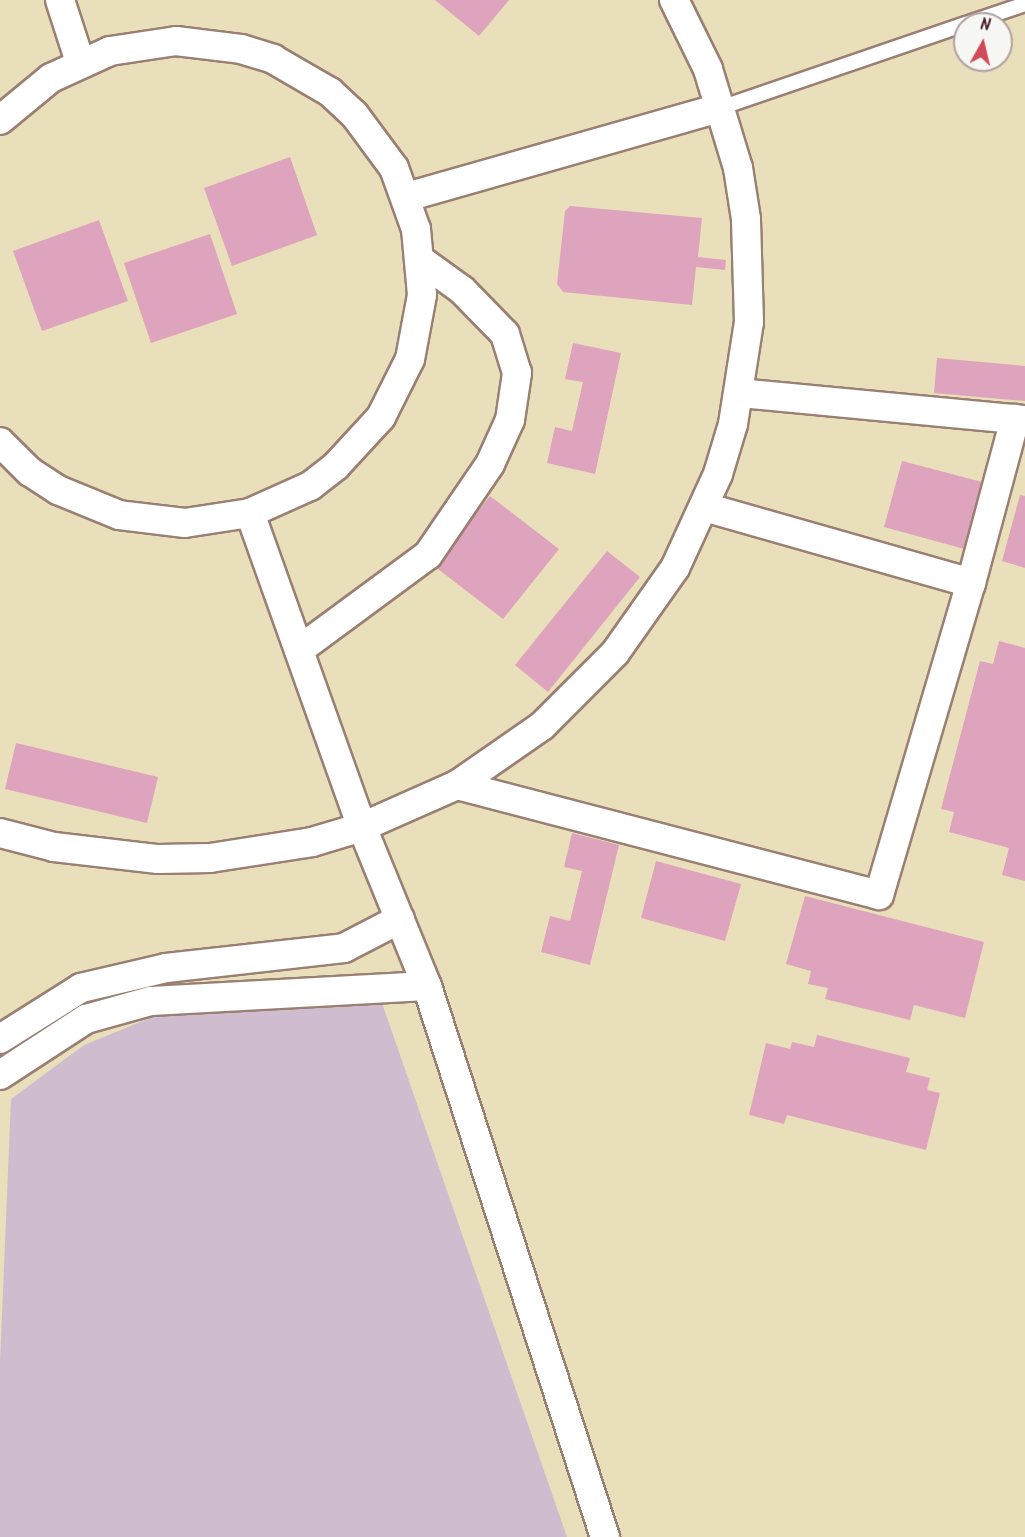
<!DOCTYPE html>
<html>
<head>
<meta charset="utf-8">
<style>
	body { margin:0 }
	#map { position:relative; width:1025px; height:1537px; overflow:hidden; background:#eadfbb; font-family:Kalam,sans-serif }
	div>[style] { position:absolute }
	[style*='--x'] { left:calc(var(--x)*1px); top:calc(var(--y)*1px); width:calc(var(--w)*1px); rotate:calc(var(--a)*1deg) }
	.industrial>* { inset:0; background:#cfbdcf }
	.building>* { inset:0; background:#dea4bd }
	.roads { filter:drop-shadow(2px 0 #9a7f73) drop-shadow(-2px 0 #9a7f73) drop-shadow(0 2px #9a7f73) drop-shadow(0 -2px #9a7f73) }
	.lane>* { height:14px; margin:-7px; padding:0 7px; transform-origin:7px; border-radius:7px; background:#fff }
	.street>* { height:28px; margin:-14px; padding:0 14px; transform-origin:14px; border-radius:14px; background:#fff }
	span { translate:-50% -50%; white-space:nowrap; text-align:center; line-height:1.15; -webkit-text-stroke:4.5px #f6f6f2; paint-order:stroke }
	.north { position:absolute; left:953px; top:12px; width:60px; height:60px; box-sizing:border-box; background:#f6f6f2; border:2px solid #b1a0a2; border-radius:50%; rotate:8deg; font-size:16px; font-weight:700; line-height:24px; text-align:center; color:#4a1f2b }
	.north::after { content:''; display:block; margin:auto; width:21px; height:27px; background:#d1495b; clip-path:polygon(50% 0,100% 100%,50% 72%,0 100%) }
</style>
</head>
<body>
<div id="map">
	<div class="industrial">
		<i style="clip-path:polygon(382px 1003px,567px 1537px,0 1537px,0 1362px,11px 1099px,84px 1045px,172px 1009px)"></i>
	</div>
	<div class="building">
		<i style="clip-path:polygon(435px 0,509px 0,479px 36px)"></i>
		<i style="clip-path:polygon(290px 157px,317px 235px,232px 266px,204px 188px)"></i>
		<i style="clip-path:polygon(570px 206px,702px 218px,698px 257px,726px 260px,725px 270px,696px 267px,692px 305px,563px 292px,557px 284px,565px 211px)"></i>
		<i style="clip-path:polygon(99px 220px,128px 301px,42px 331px,13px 251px)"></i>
		<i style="clip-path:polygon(210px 234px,237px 314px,151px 343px,124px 263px)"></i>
		<i style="clip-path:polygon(573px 343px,621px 353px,595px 474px,547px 463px,555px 427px,572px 431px,583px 382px,565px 379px)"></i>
		<i style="clip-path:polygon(937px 358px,1025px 366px,1025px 401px,934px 393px)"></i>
		<i style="clip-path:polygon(902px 461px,986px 483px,968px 550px,884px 527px)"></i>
		<i style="clip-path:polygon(1020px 495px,1025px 496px,1025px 568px,1002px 561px)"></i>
		<i style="clip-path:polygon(490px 496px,559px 549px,503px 619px,434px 566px)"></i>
		<i style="clip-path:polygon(607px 551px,640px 577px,548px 692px,515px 665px)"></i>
		<i style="clip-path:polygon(999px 641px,1025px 648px,1025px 881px,1002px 875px,1009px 848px,949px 832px,954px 812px,941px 809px,980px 661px,993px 664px)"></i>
		<i style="clip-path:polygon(16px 743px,158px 777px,147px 823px,5px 789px)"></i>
		<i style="clip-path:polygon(572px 833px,619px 845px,590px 965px,541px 952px,550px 916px,570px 921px,582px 871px,564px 867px)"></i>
		<i style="clip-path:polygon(656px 861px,741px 884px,725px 941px,641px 918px)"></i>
		<i style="clip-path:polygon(805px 896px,984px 942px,965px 1018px,914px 1005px,910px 1020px,825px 999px,828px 988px,808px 984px,811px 971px,786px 964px)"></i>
		<i style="clip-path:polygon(817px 1035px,910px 1058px,906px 1072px,930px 1078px,927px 1090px,940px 1093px,926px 1150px,787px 1115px,784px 1124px,749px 1115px,766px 1043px,790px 1049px,792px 1042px,814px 1047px)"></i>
	</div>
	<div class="roads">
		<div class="lane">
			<i style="--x:966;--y:24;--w:62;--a:-18.7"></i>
			<i style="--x:720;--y:108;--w:259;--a:-18.9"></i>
		</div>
		<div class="street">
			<i style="--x:60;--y:0;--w:65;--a:72.1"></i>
			<i style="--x:0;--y:120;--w:66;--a:-39.5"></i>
			<i style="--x:51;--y:78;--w:65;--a:-24.6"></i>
			<i style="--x:110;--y:51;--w:67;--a:-8.6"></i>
			<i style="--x:176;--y:41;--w:65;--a:7"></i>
			<i style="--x:241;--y:49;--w:34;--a:17"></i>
			<i style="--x:273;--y:59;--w:66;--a:30.1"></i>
			<i style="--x:330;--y:92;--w:33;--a:43"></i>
			<i style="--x:354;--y:114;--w:67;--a:53.5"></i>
			<i style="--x:394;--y:168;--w:65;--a:70.2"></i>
			<i style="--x:416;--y:229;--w:66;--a:84.8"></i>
			<i style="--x:422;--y:295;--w:65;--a:100.6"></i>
			<i style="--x:410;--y:359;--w:65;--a:116.6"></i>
			<i style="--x:381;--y:417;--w:67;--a:132.6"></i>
			<i style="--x:336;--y:466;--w:33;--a:142"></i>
			<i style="--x:310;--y:486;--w:66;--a:155.8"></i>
			<i style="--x:250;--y:513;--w:66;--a:171.3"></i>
			<i style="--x:185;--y:523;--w:66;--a:-173.1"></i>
			<i style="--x:119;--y:515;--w:66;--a:-157.7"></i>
			<i style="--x:58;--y:490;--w:33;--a:-147"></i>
			<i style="--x:30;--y:472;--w:42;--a:-135"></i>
			<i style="--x:407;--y:197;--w:325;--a:-15.9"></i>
			<i style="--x:739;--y:393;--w:287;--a:5.4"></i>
			<i style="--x:250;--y:513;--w:333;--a:70.4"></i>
			<i style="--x:362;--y:827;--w:172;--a:67.8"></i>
			<i style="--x:427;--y:986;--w:579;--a:72.1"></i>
			<i style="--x:971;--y:583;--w:170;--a:-75"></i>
			<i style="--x:299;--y:650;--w:160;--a:-36.4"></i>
			<i style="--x:428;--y:555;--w:110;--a:-55.7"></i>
			<i style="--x:490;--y:464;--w:48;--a:-65.6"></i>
			<i style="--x:510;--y:420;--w:48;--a:-81.5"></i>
			<i style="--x:517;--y:373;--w:41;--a:-107.1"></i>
			<i style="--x:505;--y:334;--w:62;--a:-134.3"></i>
			<i style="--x:462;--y:290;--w:49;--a:-144.1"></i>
			<i style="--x:457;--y:785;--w:436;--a:14.6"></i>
			<i style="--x:879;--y:895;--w:325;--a:-73.6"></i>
			<i style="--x:971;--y:583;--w:278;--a:-164.1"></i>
			<i style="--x:0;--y:833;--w:56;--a:14.5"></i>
			<i style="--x:54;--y:847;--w:105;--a:6.6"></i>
			<i style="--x:158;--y:859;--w:52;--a:-1.1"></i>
			<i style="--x:210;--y:858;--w:103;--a:-8.9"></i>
			<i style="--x:312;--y:842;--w:52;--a:-16.7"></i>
			<i style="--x:362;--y:827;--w:104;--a:-23.9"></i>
			<i style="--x:457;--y:785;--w:103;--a:-34.8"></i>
			<i style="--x:542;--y:726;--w:103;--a:-45"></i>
			<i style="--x:615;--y:653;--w:104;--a:-54.8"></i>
			<i style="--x:675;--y:568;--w:103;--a:-65.4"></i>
			<i style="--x:718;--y:474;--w:52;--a:-73.3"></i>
			<i style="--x:733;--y:424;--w:103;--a:-81.1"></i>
			<i style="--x:749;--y:322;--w:103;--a:-91.7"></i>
			<i style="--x:746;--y:219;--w:52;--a:-98.9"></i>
			<i style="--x:738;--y:168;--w:103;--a:-106.9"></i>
			<i style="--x:708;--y:69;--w:77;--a:-116.2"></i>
			<i style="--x:0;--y:1039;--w:96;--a:-32.2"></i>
			<i style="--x:81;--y:988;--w:87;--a:-13.2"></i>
			<i style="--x:166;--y:968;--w:179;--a:-6.4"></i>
			<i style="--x:344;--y:948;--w:63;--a:-27.4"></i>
			<i style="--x:0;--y:1075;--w:103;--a:-33.1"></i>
			<i style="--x:86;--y:1019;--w:67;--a:-15.5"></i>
			<i style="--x:151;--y:1001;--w:276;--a:-3.1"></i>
		</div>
	</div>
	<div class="north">N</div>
</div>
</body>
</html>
